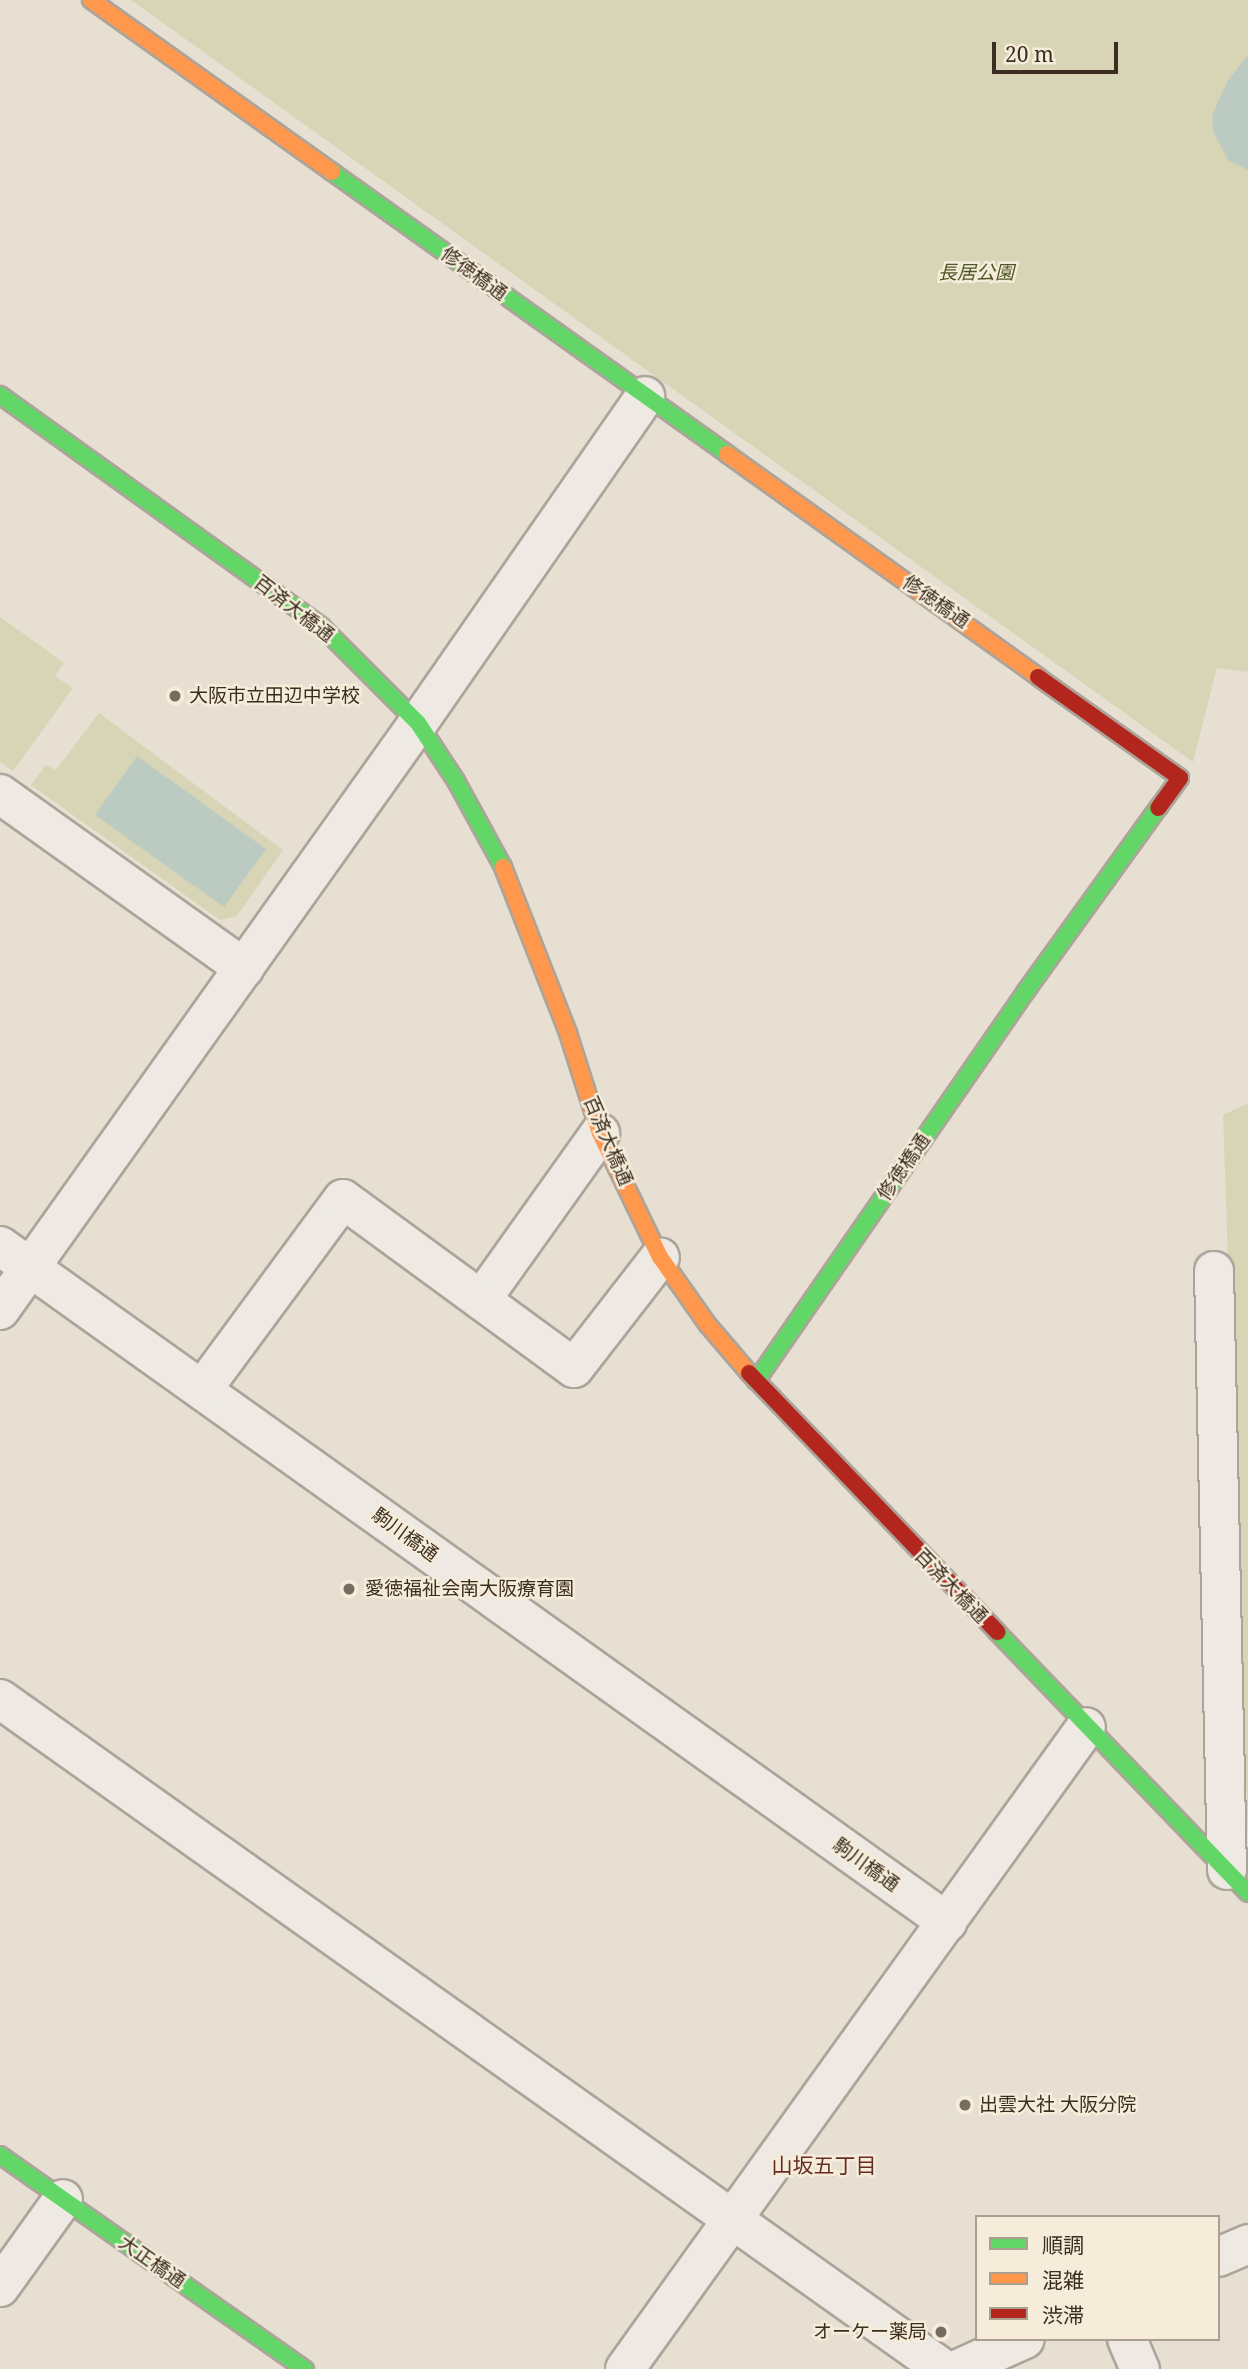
<!DOCTYPE html>
<html>
<head>
<meta charset="utf-8">
<style>
	body { margin:0 }
	#map { position:relative; width:1248px; height:2369px; overflow:hidden; background:#e6dfd2; font-family:"Noto Serif","Noto Sans JP",serif }
	div>[style] { position:absolute }
	[style*='--x'] { left:calc(var(--x)*1px); top:calc(var(--y)*1px); width:calc(var(--w)*1px); rotate:calc(var(--a)*1deg) }
	.green>* { inset:0; background:#d7d5b5 }
	.water>* { inset:0; background:#bccbc1 }
	.roads { filter:drop-shadow(2px 0 #aca49a) drop-shadow(-2px 0 #aca49a) drop-shadow(0 2px #aca49a) drop-shadow(0 -2px #aca49a) }
	.street>* { height:38px; margin:-19px; padding:0 19px; transform-origin:19px; border-radius:19px; background:#eeeae3 }
	.fast>* { height:16px; margin:-8px; padding:0 8px; transform-origin:8px; border-radius:8px; background:#63d668 }
	.slow>* { height:16px; margin:-8px; padding:0 8px; transform-origin:8px; border-radius:8px; background:#ff974d }
	.jam>* { height:16px; margin:-8px; padding:0 8px; transform-origin:8px; border-radius:8px; background:#b3261e }
	.dots>* { width:19px; height:19px; translate:-50% -50%; box-sizing:border-box; border:4px solid #f5ecd9; border-radius:50% }
	span { translate:-50% -50%; white-space:nowrap; text-align:center; line-height:1.15; -webkit-text-stroke:5px #f5ecd9; paint-order:stroke }
	.park-label { font-size:19px; color:#4e5728; font-style:italic }
	.street-label { font-size:19px; color:#3c2d21 }
	.poi-label { font-size:19px; color:#3c2d21 }
	.left { translate:0 -50%; text-align:left }
	.right { translate:-100% -50%; text-align:right }
	.neighbourhood-label { font-size:21px; color:#672c22 }
	.legend { position:absolute; left:975px; top:2215px; width:245px; height:126px; box-sizing:border-box; background:#f5ecd9; border:2px solid #aba08f; margin:0; padding:9px 12px; list-style:none; font-size:21px; color:#3c2d21 }
	.legend li { display:flex; align-items:center; gap:14px; height:35px }
	.legend b { width:35px; border:2px solid #aba08f }
	.scale { position:absolute; left:992px; top:42px; width:126px; height:32px; box-sizing:border-box; border:4px solid #3c2d21; border-top:0; padding-left:9px; font-size:21px; line-height:24px; white-space:nowrap; color:#3c2d21; -webkit-text-stroke:5px #f5ecd9; paint-order:stroke }
</style>
</head>
<body>
<div id="map">
	<div class="green">
		<i style="clip-path:polygon(131px 0,1248px 0,1248px 672px,1217px 668px,1193px 762px)"></i>
		<i style="clip-path:polygon(0 617px,64px 663px,55px 676px,73px 688px,13px 771px,0 762px)"></i>
		<i style="clip-path:polygon(99px 713px,283px 850px,237px 916px,220px 920px,31px 785px,46px 765px,56px 770px)"></i>
		<i style="clip-path:polygon(1248px 1103px,1248px 1834px,1223px 1115px)"></i>
	</div>
	<div class="water">
		<i style="clip-path:polygon(1248px 55px,1248px 170px,1228px 160px,1213px 131px,1212px 115px,1228px 80px)"></i>
		<i style="clip-path:polygon(137px 756px,266px 849px,224px 907px,95px 815px)"></i>
	</div>
	<div class="roads">
		<div class="street">
			<i style="--x:0;--y:794;--w:300;--a:35.5"></i>
			<i style="--x:0;--y:1246;--w:1164;--a:35.52"></i>
			<i style="--x:1214;--y:1271;--w:599;--a:88.76"></i>
			<i style="--x:481;--y:1300;--w:205;--a:-54.5"></i>
			<i style="--x:0;--y:1310;--w:721;--a:-54.55"></i>
			<i style="--x:418;--y:723;--w:398;--a:-55.2"></i>
			<i style="--x:202;--y:1390;--w:237;--a:-53.6"></i>
			<i style="--x:343;--y:1199;--w:286;--a:36.2"></i>
			<i style="--x:574;--y:1368;--w:140;--a:-52.2"></i>
			<i style="--x:0;--y:1699;--w:1157;--a:35.39"></i>
			<i style="--x:1218;--y:2257;--w:33;--a:-23"></i>
			<i style="--x:0;--y:2287;--w:108;--a:-54.4"></i>
			<i style="--x:1127;--y:2339;--w:33;--a:67"></i>
			<i style="--x:625;--y:2369;--w:790;--a:-54.32"></i>
			<i style="--x:958;--y:2369;--w:73;--a:-24.1"></i>
		</div>
		<div class="fast">
			<i style="--x:332;--y:172;--w:485;--a:35.5"></i>
			<i style="--x:0;--y:395;--w:395;--a:35.7"></i>
			<i style="--x:321;--y:626;--w:137;--a:45"></i>
			<i style="--x:418;--y:723;--w:69;--a:56.8"></i>
			<i style="--x:456;--y:781;--w:98;--a:61.3"></i>
			<i style="--x:756;--y:1381;--w:474;--a:-55.3"></i>
			<i style="--x:1026;--y:991;--w:226;--a:-54.2"></i>
			<i style="--x:997;--y:1632;--w:362;--a:46.1"></i>
			<i style="--x:0;--y:2155;--w:373;--a:35.1"></i>
		</div>
		<div class="slow">
			<i style="--x:91;--y:0;--w:296;--a:35.5"></i>
			<i style="--x:727;--y:454;--w:383;--a:35.6"></i>
			<i style="--x:503;--y:867;--w:178;--a:68.6"></i>
			<i style="--x:568;--y:1033;--w:105;--a:72.3"></i>
			<i style="--x:600;--y:1133;--w:138;--a:64.2"></i>
			<i style="--x:660;--y:1257;--w:83;--a:54.8"></i>
			<i style="--x:708;--y:1325;--w:63;--a:49.5"></i>
		</div>
		<div class="jam">
			<i style="--x:1038;--y:677;--w:174;--a:35.4"></i>
			<i style="--x:1180;--y:778;--w:37;--a:126"></i>
			<i style="--x:749;--y:1373;--w:359;--a:46.2"></i>
		</div>
	</div>
	<div class="dots">
		<i style="left:175px;top:696px;background:#786b5f"></i>
		<i style="left:349px;top:1589px;background:#786b5f"></i>
		<i style="left:965px;top:2105px;background:#786b5f"></i>
		<i style="left:941px;top:2332px;background:#786b5f"></i>
	</div>
	<div class="park-label">
		<span style="left:976px;top:273px">長居公園</span>
	</div>
	<div class="street-label">
		<span style="left:474px;top:274px;rotate:36deg">修徳橋通</span>
		<span style="left:936px;top:602px;rotate:35deg">修徳橋通</span>
		<span style="left:294px;top:609px;rotate:38deg">百済大橋通</span>
		<span style="left:608px;top:1141px;rotate:67deg">百済大橋通</span>
		<span style="left:904px;top:1167px;rotate:-55deg">修徳橋通</span>
		<span style="left:405px;top:1535px;rotate:36deg">駒川橋通</span>
		<span style="left:951px;top:1586px;rotate:46deg">百済大橋通</span>
		<span style="left:866px;top:1865px;rotate:36deg">駒川橋通</span>
		<span style="left:152px;top:2262px;rotate:35deg">大正橋通</span>
	</div>
	<div class="poi-label">
		<span class="left" style="left:189px;top:696px">大阪市立田辺中学校</span>
		<span class="left" style="left:365px;top:1589px">愛徳福祉会南大阪療育園</span>
		<span class="left" style="left:979px;top:2105px">出雲大社 大阪分院</span>
		<span class="right" style="left:927px;top:2332px">オーケー薬局</span>
	</div>
	<div class="neighbourhood-label">
		<span style="left:824px;top:2165px">山坂五丁目</span>
	</div>
	<ul class="legend">
	<li><b style="height:9px;background:#63d668"></b>順調</li>
	<li><b style="height:9px;background:#ff974d"></b>混雑</li>
	<li><b style="height:9px;background:#b3261e"></b>渋滞</li>
	</ul>
	<div class="scale">20 m</div>
</div>
</body>
</html>
